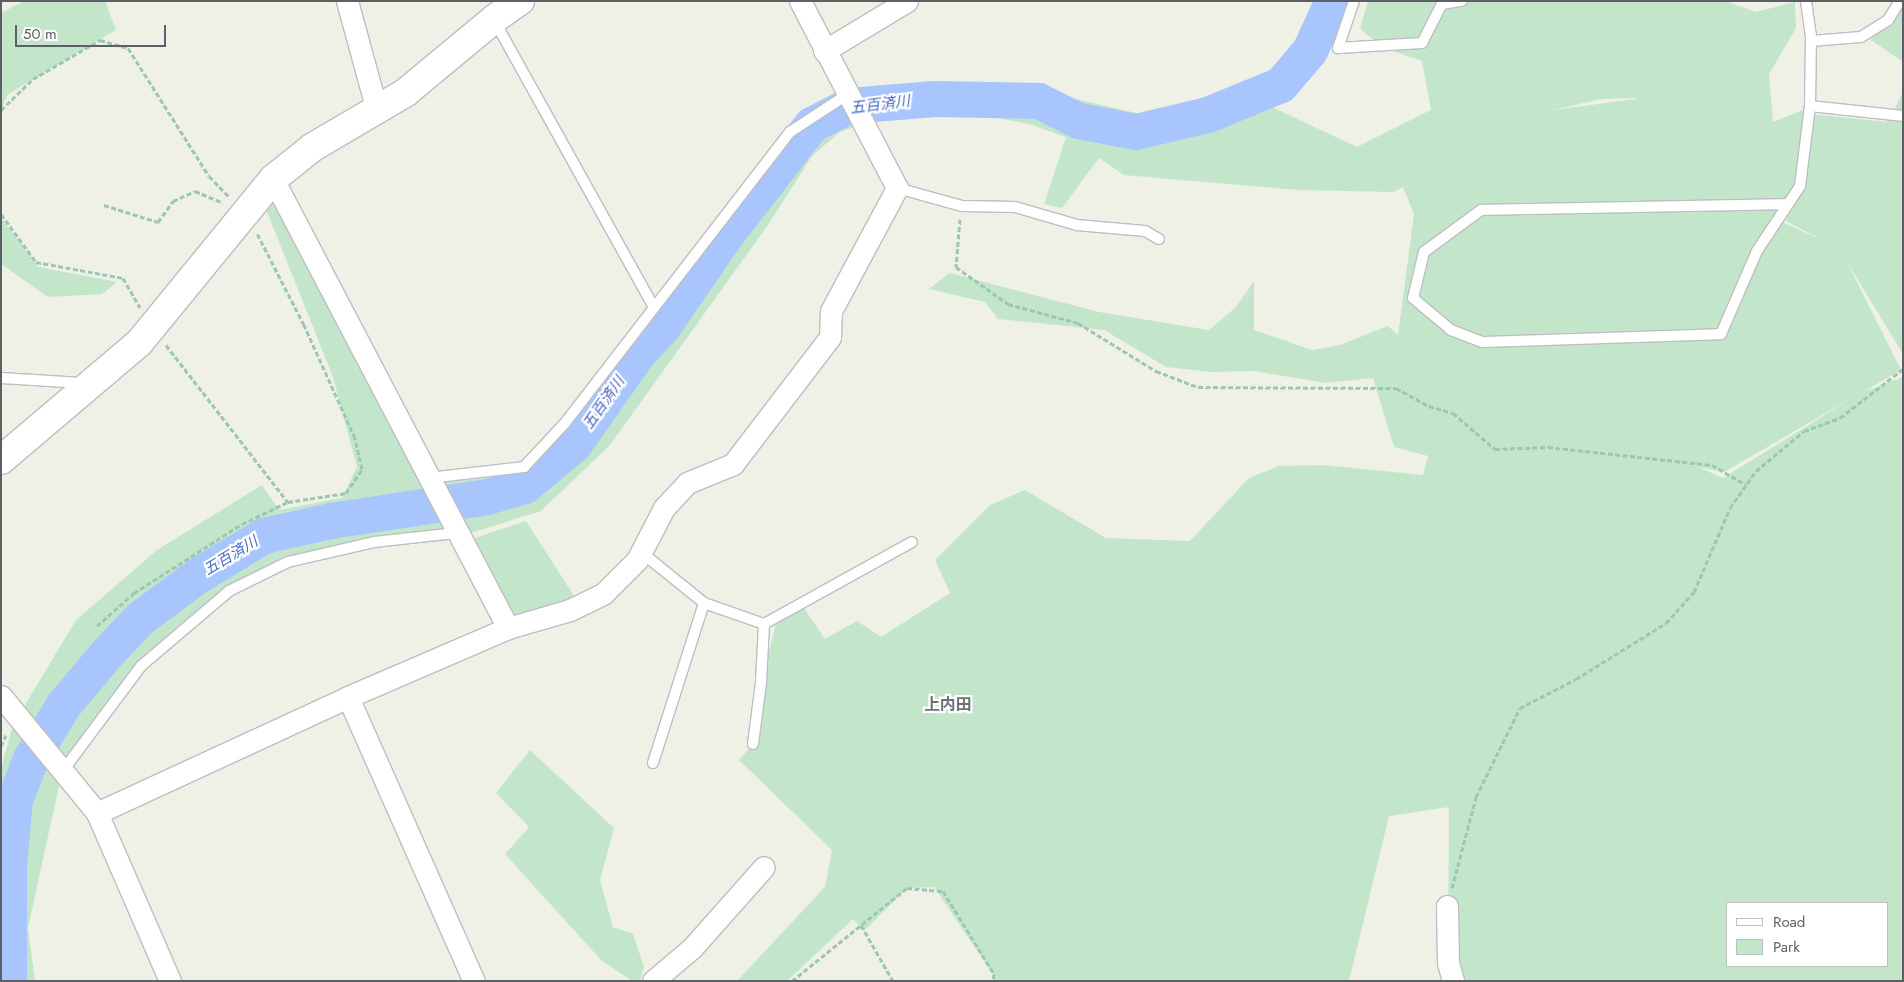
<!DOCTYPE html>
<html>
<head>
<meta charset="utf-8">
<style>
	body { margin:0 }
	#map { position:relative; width:1904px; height:982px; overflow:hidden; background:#eff0e6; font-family:Jost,"Noto Sans JP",sans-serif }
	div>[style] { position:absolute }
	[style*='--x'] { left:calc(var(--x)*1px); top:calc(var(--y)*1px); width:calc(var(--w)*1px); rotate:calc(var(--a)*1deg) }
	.green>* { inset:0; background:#c3e6cb }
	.river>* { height:36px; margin:-18px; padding:0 18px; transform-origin:18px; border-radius:18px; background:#a8c5fe }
	.path>* { height:3px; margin-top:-1.5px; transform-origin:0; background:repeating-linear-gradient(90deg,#9cc7b3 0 5px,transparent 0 7.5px) }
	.roads { filter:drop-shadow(1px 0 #bdbec4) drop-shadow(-1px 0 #bdbec4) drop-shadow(0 1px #bdbec4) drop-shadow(0 -1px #bdbec4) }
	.lane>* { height:10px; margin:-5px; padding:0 5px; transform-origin:5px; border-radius:5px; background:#fff }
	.street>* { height:21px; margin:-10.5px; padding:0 10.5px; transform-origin:10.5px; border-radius:10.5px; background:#fff }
	.secondary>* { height:28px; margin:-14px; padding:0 14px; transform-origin:14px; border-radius:14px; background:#fff }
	span { translate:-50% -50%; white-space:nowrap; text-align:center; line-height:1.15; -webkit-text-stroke:4.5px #fff; paint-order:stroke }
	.water-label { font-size:15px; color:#4969c2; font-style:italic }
	.quarter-label { font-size:16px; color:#6e7178; font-weight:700 }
	.frame { position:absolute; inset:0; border:2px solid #5d5f66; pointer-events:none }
	.legend { position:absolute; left:1726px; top:902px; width:162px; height:65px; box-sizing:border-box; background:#fff; border:1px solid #bebfc2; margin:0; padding:6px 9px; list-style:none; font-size:15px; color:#5d5f66 }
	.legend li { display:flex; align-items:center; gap:10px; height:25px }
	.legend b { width:25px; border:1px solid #bebfc2 }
	.scale { position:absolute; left:15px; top:25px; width:151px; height:22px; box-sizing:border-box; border:2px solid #5d5f66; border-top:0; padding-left:6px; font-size:15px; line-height:18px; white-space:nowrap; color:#5d5f66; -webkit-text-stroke:4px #fff; paint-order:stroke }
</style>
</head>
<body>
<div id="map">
	<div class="green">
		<i style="clip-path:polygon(24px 1px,105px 1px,116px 30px,8px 94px,1px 110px,1px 13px)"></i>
		<i style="clip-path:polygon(evenodd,1316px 1px,1349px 1px,1334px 39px,1272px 107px,1357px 147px,1431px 110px,1422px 61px,1384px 48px,1360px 29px,1368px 1px,1725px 1px,1756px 12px,1795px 2px,1796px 28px,1769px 74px,1773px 122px,1805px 109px,1810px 114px,1888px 122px,1903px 92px,1903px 354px,1847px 262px,1901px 370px,1863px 392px,1903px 377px,1903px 981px,1458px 981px,1448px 963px,1449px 807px,1389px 816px,1349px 981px,993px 981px,993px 974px,934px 887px,907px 888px,864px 931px,853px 919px,787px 981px,737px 981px,825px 887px,832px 850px,739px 760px,753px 744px,761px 682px,778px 616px,804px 608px,825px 639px,857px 621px,881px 637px,950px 593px,935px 560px,990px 505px,1025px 490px,1106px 538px,1190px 541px,1249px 478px,1279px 466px,1323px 465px,1423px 475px,1428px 456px,1394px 447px,1373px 378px,1325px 383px,1253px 371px,1212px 372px,1166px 367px,1104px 330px,998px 319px,985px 302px,929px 289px,950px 273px,1099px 312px,1209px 330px,1236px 307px,1254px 281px,1254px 330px,1312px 350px,1340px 345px,1388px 326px,1398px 335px,1414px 214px,1403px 187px,1393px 192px,1297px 190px,1124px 175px,1099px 158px,1062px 208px,1044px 204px,1066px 137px,1029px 124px,923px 104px,1033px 104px,1063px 112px,1043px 101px,921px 103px,840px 132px,812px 156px,768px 225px,610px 445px,541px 511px,445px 541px,316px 551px,261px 573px,159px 646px,62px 772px,28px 928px,35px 981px,1px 981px,1px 769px,13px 725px,76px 620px,157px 550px,262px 485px,279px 510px,342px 498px,357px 467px,333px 377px,266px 209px,276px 195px,421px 484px,511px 476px,572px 426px,661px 304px,800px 129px,837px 104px,870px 92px,900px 87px,1019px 86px,1154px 117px,1214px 104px,1282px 68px,1312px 17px,1316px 1px,1636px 98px,1636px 99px,1552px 110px,1602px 99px,1636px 98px,1316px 1px,1791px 198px,1786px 221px,1824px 241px,1776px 219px,1791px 198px,1316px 1px,1852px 398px,1723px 478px,1698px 467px,1724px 472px,1852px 398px,1316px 1px,1728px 903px,1888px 903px,1888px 966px,1728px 966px,1728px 903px)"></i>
		<i style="clip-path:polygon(1894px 1px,1903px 1px,1903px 62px,1871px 40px)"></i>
		<i style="clip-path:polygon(1px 218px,39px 267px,117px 282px,102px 294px,48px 297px,1px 264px)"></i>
		<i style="clip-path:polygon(526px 521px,576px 599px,512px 619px,472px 539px)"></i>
		<i style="clip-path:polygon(530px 750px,614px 828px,600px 880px,613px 927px,633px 934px,644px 967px,640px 981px,632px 981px,601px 960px,505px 854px,529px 827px,496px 793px)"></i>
	</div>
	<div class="river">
		<i style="--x:9;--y:981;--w:116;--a:-90"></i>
		<i style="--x:9;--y:865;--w:65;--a:-84.7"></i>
		<i style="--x:15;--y:800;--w:44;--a:-68.7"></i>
		<i style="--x:31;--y:759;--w:63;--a:-58.6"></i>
		<i style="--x:64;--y:705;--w:65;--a:-50"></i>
		<i style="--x:106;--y:655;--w:50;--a:-46.6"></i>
		<i style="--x:140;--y:619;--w:72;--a:-36.6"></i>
		<i style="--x:198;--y:576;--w:77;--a:-31.2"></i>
		<i style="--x:264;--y:536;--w:69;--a:-12.6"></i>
		<i style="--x:331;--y:521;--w:158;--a:-8.7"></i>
		<i style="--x:487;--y:497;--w:40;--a:-16"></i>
		<i style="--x:525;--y:486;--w:64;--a:-39.9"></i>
		<i style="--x:574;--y:445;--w:113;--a:-54.8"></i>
		<i style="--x:639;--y:353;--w:35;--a:-47"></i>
		<i style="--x:663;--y:327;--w:109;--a:-55.4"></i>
		<i style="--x:725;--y:237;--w:142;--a:-52.2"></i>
		<i style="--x:812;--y:125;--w:42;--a:-27.2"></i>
		<i style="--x:849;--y:106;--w:86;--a:-4.7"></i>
		<i style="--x:935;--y:99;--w:104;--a:1.1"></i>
		<i style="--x:1039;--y:101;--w:45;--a:26.6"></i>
		<i style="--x:1079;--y:121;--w:58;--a:10.9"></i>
		<i style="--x:1136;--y:132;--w:74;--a:-13.3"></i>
		<i style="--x:1208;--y:115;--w:79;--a:-22.3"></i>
		<i style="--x:1281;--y:85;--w:45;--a:-49.5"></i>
		<i style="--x:1310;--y:51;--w:55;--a:-65.3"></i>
	</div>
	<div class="path">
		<i style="--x:1;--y:110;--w:45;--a:-44.1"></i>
		<i style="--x:33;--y:79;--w:78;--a:-30.2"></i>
		<i style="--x:100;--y:40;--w:29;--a:16"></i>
		<i style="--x:128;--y:48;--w:151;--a:57.7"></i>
		<i style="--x:209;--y:176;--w:29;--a:46"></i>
		<i style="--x:104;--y:205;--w:57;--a:17.5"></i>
		<i style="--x:158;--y:222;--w:26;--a:-54"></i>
		<i style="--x:173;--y:201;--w:24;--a:-24"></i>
		<i style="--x:195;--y:191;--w:30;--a:23"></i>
		<i style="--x:1;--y:214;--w:59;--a:53.9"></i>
		<i style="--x:36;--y:262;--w:88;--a:10.4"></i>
		<i style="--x:123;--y:278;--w:34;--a:60"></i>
		<i style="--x:960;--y:219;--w:48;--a:94.8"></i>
		<i style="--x:956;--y:267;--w:64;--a:35.4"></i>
		<i style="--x:1008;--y:304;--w:73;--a:15.2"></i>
		<i style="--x:1078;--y:323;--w:92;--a:31.6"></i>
		<i style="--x:1156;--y:371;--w:45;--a:20.9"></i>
		<i style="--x:1198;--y:387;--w:198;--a:0.3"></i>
		<i style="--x:1396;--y:388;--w:38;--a:29"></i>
		<i style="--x:1429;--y:406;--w:25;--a:16"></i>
		<i style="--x:1453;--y:413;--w:55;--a:40.6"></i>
		<i style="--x:1495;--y:449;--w:53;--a:-2.2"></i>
		<i style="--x:1548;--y:447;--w:165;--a:6.3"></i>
		<i style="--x:1712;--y:465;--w:39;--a:30"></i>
		<i style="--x:166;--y:345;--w:199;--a:52.2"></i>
		<i style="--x:288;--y:502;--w:59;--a:-8.8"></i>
		<i style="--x:346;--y:493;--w:29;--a:-56"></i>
		<i style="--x:362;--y:469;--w:32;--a:-103"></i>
		<i style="--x:355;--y:438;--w:124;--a:-114.3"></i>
		<i style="--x:304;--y:325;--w:103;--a:-117.1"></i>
		<i style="--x:97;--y:626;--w:50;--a:-41.7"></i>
		<i style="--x:134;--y:593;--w:128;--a:-32.6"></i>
		<i style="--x:242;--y:524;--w:51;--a:-25.6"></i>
		<i style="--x:1;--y:746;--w:12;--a:-66"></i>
		<i style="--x:1452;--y:888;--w:94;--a:-75.2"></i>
		<i style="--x:1476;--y:797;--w:99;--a:-63.7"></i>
		<i style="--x:1520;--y:708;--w:63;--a:-27.4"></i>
		<i style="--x:1576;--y:679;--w:106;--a:-31.9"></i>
		<i style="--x:1666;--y:623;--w:42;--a:-47.9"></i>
		<i style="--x:1694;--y:592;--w:91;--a:-66.8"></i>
		<i style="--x:1730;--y:508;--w:45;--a:-54.9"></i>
		<i style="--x:1756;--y:471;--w:62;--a:-39.8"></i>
		<i style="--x:1804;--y:431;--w:38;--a:-20"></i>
		<i style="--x:1840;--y:418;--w:80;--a:-37.9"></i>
		<i style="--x:861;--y:925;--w:64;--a:60.3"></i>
		<i style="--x:792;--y:981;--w:148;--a:-39"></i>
		<i style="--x:907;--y:888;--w:36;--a:5"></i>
		<i style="--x:943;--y:891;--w:97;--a:58.4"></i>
		<i style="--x:994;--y:974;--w:7;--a:98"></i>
		<i style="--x:1020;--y:981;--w:3;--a:0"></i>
	</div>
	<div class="roads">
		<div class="lane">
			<i style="--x:1354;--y:1;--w:50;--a:108.8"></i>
			<i style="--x:1338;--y:48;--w:84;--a:-3.4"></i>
			<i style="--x:1422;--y:43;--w:44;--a:-62.9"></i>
			<i style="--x:1442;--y:4;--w:20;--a:-9"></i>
			<i style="--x:1806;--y:1;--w:34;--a:82"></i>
			<i style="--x:1811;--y:35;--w:71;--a:90.8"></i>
			<i style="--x:494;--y:20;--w:329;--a:60.9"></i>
			<i style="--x:1811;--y:41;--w:50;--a:-4.6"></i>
			<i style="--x:1861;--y:37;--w:32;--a:-32"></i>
			<i style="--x:1888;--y:20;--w:22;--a:-58"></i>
			<i style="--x:897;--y:188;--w:67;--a:15.5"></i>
			<i style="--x:962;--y:206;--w:53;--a:1.1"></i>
			<i style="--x:1015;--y:207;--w:65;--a:16.2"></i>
			<i style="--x:1077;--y:225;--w:68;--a:5"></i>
			<i style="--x:1145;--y:231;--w:16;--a:30"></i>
			<i style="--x:1788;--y:204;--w:307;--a:178.9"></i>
			<i style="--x:1481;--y:210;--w:71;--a:143.6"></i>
			<i style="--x:1424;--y:252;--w:47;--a:103.4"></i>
			<i style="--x:1413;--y:298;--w:50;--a:40.1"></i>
			<i style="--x:1451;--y:330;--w:33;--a:21"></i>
			<i style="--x:1482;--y:342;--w:239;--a:-1.9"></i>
			<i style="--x:1721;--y:334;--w:90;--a:-66.6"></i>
			<i style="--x:1757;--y:251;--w:78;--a:-56.5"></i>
			<i style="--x:1800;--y:186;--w:81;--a:-82.9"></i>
			<i style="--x:1810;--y:106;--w:94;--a:6.1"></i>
			<i style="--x:1;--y:378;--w:82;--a:3.5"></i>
			<i style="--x:428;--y:478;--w:97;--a:-6.5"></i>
			<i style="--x:524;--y:467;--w:60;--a:-47"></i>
			<i style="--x:565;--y:423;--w:368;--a:-52.3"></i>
			<i style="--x:790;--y:132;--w:69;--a:-33.2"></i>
			<i style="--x:641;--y:552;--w:81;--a:39"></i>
			<i style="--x:704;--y:603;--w:168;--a:107.7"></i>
			<i style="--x:704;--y:603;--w:64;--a:19.3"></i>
			<i style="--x:764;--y:624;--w:169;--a:-29"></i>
			<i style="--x:753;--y:744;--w:63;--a:-82.6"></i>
			<i style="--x:761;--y:682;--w:58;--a:-87"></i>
			<i style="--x:62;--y:772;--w:132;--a:-53.3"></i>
			<i style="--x:141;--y:666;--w:116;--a:-40.4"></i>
			<i style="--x:229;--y:591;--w:66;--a:-26.2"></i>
			<i style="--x:288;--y:562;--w:88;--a:-13.1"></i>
			<i style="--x:374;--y:542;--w:81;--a:-6.3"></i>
		</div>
		<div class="street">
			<i style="--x:347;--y:1;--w:114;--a:74.7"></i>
			<i style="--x:824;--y:51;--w:97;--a:-31.1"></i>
			<i style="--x:273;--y:179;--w:507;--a:62.37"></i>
			<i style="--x:1;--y:696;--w:151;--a:50.6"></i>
			<i style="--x:97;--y:813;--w:183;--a:66.5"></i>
			<i style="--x:348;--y:697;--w:311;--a:66.1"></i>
			<i style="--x:97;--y:813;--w:277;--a:-24.8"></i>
			<i style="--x:348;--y:697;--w:174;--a:-23.3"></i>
			<i style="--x:508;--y:628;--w:65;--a:-16.2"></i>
			<i style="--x:570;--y:610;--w:37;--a:-26"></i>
			<i style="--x:603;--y:594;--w:48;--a:-45"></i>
			<i style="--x:637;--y:560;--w:59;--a:-62.6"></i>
			<i style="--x:664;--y:508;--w:34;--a:-47"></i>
			<i style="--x:687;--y:483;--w:50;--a:-22.4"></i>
			<i style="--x:733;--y:464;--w:160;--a:-52.6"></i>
			<i style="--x:830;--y:337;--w:26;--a:-88"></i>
			<i style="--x:831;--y:311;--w:140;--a:-61.8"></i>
			<i style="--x:897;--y:188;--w:211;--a:-117.4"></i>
			<i style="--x:1447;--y:906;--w:57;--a:89"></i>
			<i style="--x:1448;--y:963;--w:19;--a:74"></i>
			<i style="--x:653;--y:981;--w:51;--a:-40.2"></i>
			<i style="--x:692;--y:948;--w:108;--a:-48.4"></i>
		</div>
		<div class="secondary">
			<i style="--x:1;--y:460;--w:181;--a:-40.3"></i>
			<i style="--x:139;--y:343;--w:212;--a:-50.7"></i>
			<i style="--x:273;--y:179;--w:51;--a:-38.7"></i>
			<i style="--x:313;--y:147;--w:107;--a:-30.4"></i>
			<i style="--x:405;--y:93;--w:116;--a:-39.7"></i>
			<i style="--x:494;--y:19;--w:32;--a:-35"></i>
		</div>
	</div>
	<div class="water-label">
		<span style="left:880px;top:105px;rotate:-7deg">五百済川</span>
		<span style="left:604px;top:403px;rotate:-55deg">五百済川</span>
		<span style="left:231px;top:556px;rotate:-31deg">五百済川</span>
	</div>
	<div class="quarter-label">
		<span style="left:948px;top:705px">上内田</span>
	</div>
	<div class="frame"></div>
	<ul class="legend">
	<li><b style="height:6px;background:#fff"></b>Road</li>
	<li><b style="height:14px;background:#c3e6cb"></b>Park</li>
	</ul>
	<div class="scale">50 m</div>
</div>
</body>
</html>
